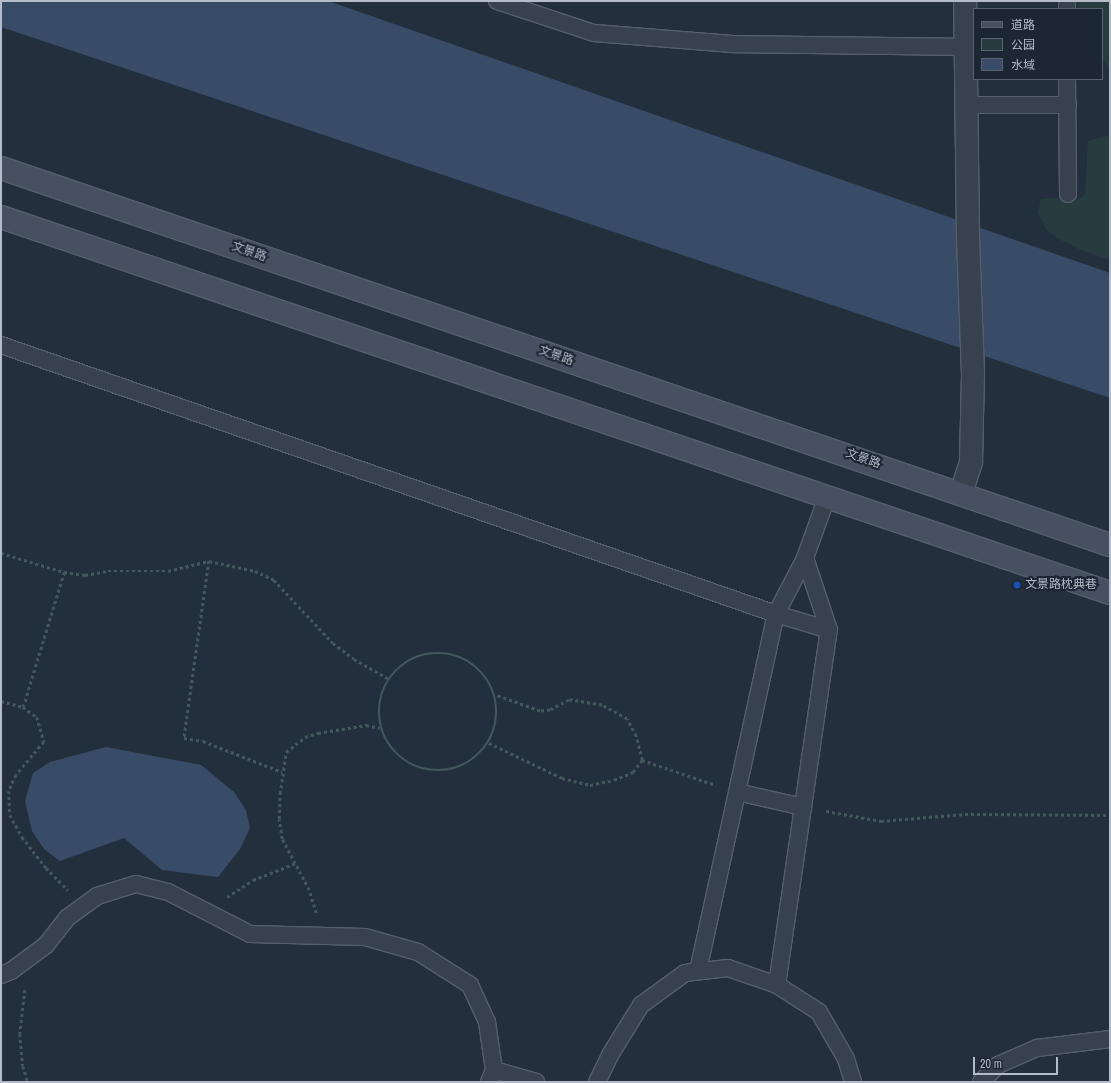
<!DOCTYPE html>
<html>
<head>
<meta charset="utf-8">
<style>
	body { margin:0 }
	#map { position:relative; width:1111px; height:1083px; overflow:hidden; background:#242f3e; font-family:"Archivo Narrow","Noto Sans SC",sans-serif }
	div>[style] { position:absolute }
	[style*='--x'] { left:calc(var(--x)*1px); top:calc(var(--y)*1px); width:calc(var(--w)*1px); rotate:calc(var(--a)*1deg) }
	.green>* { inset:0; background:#263c3f }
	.water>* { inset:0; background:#394c67 }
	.path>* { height:2.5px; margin-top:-1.25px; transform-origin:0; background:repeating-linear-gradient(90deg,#44595c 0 3px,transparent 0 6px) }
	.path>.ring { margin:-1.25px; padding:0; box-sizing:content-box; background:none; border:2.5px solid #44595c; border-radius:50% }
	.roads { filter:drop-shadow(1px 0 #565f6c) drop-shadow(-1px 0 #565f6c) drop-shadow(0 1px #565f6c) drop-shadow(0 -1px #565f6c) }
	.service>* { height:16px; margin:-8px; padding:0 8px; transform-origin:8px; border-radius:8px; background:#38414e }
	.minor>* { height:22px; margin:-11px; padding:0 11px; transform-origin:11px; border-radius:11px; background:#38414e }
	.secondary>* { height:22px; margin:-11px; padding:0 11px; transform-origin:11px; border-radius:11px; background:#465061 }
	.dots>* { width:11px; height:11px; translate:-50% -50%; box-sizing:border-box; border:2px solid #1d2633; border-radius:50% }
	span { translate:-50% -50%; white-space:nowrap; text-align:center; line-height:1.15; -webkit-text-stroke:4px #1d2633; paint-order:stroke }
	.street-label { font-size:12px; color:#b4bcc9 }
	.poi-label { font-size:12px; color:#b4bcc9 }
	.left { translate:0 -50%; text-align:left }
	.frame { position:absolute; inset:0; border:2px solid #b4bcc9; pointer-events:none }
	.legend { position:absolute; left:973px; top:8px; width:130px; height:72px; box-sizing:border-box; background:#1d2633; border:1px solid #59626f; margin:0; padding:5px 7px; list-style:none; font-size:12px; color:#b4bcc9 }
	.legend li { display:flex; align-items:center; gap:8px; height:20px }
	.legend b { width:20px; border:1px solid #59626f }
	.scale { position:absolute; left:973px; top:1057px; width:85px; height:18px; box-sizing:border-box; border:2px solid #b4bcc9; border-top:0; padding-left:5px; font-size:12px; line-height:14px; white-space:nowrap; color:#b4bcc9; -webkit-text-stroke:3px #1d2633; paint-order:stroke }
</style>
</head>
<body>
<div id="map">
	<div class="green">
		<i style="clip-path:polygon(1077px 1px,1110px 1px,1110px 70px,1102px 58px,1102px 9px,1079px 9px)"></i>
		<i style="clip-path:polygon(1106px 136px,1110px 137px,1110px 260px,1081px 250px,1057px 238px,1046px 229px,1038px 213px,1041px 199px,1062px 197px,1074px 202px,1085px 195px,1088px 141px)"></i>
	</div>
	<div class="water">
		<i style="clip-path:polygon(1px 1px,328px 1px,1110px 273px,1110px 398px,1px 27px)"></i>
		<i style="clip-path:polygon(106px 747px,201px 765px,234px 792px,246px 810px,250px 828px,240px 849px,218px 877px,162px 870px,124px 838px,60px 861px,44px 849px,32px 831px,25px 801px,33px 773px,50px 762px)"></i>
	</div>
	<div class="path">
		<i style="--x:1;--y:553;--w:66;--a:16.8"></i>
		<i style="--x:64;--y:572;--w:21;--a:8"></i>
		<i style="--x:85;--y:575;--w:23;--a:-10"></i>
		<i style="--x:108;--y:571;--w:60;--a:0"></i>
		<i style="--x:168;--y:571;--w:42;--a:-13.7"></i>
		<i style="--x:209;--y:561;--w:47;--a:12.3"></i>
		<i style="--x:255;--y:571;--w:21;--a:25"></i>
		<i style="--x:274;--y:580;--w:86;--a:46.9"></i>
		<i style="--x:333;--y:643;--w:26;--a:37"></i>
		<i style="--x:354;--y:659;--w:40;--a:29.7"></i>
		<i style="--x:209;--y:561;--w:179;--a:98"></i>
		<i style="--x:184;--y:738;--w:19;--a:9"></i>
		<i style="--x:203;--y:741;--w:85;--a:21.4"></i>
		<i class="ring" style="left:379px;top:653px;width:115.5px;height:115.5px"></i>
		<i style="--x:1;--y:701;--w:23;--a:15"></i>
		<i style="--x:23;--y:707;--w:17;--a:36"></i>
		<i style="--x:37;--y:717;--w:26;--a:74"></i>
		<i style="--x:44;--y:742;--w:43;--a:130.3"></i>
		<i style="--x:16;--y:775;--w:17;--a:114"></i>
		<i style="--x:9;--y:791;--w:24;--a:88"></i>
		<i style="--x:10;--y:815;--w:25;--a:61"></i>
		<i style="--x:22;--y:837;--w:39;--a:52"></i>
		<i style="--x:46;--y:868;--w:31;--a:45"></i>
		<i style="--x:23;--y:707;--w:141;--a:-73.1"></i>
		<i style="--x:489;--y:743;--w:81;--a:25.6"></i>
		<i style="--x:562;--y:778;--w:29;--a:14"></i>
		<i style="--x:590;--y:785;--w:25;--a:-12"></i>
		<i style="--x:614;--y:780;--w:21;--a:-23"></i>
		<i style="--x:633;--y:772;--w:15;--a:-53"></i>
		<i style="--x:642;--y:760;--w:25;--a:-104"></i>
		<i style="--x:636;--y:736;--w:19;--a:-118"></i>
		<i style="--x:627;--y:719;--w:29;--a:-151"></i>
		<i style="--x:602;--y:705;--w:33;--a:-171"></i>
		<i style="--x:569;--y:700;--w:21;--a:152"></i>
		<i style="--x:550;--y:710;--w:10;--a:174"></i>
		<i style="--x:540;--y:711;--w:48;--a:-160.4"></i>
		<i style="--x:642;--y:760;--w:78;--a:18.7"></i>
		<i style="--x:826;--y:811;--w:56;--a:10.3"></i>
		<i style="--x:881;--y:821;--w:84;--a:-4.8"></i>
		<i style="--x:965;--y:814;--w:145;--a:0.4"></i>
		<i style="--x:227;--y:897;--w:31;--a:-33"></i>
		<i style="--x:253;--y:880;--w:46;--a:-21.6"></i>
		<i style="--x:316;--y:913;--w:24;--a:-107"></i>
		<i style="--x:309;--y:890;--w:58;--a:-117.9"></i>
		<i style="--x:282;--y:839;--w:20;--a:-99"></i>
		<i style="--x:279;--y:819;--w:25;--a:-88"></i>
		<i style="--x:280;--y:794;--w:42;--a:-81.9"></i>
		<i style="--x:286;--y:752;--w:24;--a:-38"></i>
		<i style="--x:305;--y:737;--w:14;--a:-17"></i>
		<i style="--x:318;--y:733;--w:49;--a:-9.5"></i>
		<i style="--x:366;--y:725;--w:14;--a:12"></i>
		<i style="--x:25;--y:990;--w:44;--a:96.5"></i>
		<i style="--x:20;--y:1034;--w:32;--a:85"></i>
		<i style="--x:23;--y:1066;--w:17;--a:73"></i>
	</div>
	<div class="roads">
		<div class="service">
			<i style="--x:497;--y:1;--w:102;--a:18.3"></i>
			<i style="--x:594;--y:33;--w:139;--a:4.5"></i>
			<i style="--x:733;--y:44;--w:232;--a:0.7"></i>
			<i style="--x:1067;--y:1;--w:8;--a:90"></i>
			<i style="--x:1067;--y:79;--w:115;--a:89.5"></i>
			<i style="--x:966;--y:105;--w:102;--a:0"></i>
			<i style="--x:1;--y:345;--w:820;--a:19.14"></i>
			<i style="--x:776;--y:614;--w:55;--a:16.8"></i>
			<i style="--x:737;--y:792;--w:68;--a:12.8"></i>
			<i style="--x:698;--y:971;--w:365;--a:-77.7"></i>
			<i style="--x:776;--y:614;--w:63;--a:-62.6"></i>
			<i style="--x:805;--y:558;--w:65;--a:-70.2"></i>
			<i style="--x:1;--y:975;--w:11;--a:-22"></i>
			<i style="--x:11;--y:971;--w:44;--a:-36.6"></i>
			<i style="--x:46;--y:945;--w:34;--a:-52"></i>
			<i style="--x:67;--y:918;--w:37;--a:-36"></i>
			<i style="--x:97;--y:896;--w:41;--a:-17.1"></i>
			<i style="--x:136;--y:884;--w:33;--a:14"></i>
			<i style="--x:168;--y:892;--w:92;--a:27.1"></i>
			<i style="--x:250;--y:934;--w:115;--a:1.5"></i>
			<i style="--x:365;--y:937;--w:55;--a:15.8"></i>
			<i style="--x:418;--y:952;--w:62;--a:32.4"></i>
			<i style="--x:470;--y:985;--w:41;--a:65.3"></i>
			<i style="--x:487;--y:1022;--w:49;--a:81.7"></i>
			<i style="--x:777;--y:985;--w:359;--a:-81.7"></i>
			<i style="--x:829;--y:630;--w:76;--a:-108.4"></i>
			<i style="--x:489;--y:1082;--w:13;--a:-67"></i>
			<i style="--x:494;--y:1070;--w:44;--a:15.9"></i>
			<i style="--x:597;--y:1082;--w:30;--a:-64"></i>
			<i style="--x:610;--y:1055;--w:59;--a:-58.2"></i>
			<i style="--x:641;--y:1005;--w:54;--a:-36"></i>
			<i style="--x:685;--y:973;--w:43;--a:-6.6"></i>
			<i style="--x:728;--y:968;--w:52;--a:19.1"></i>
			<i style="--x:777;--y:985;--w:50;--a:32.7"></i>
			<i style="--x:819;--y:1012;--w:54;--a:60.1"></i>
			<i style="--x:846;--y:1059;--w:24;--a:73"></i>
			<i style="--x:981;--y:1082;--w:24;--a:-45"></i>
			<i style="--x:998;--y:1065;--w:43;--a:-23.6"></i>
			<i style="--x:1037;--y:1048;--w:74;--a:-7"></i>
		</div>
		<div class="minor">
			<i style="--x:961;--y:493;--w:33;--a:-72"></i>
			<i style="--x:971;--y:462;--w:88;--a:-88.7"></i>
			<i style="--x:973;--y:374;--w:138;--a:-92.1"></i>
			<i style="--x:968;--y:236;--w:235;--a:-90.7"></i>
		</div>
		<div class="secondary">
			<i style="--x:1;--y:168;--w:1171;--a:18.78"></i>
			<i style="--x:1;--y:217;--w:1171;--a:18.73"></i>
		</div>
	</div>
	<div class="dots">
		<i style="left:1017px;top:585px;background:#1a4fb4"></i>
	</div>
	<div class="street-label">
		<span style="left:249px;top:252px;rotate:19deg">文景路</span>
		<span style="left:556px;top:356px;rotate:19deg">文景路</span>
		<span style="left:863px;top:459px;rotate:19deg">文景路</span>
	</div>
	<div class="poi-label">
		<span class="left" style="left:1025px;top:585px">文景路枕典巷</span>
	</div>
	<div class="frame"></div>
	<ul class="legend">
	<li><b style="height:5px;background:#465061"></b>道路</li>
	<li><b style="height:11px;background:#263c3f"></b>公园</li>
	<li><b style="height:11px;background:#394c67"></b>水域</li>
	</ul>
	<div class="scale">20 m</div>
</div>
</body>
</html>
